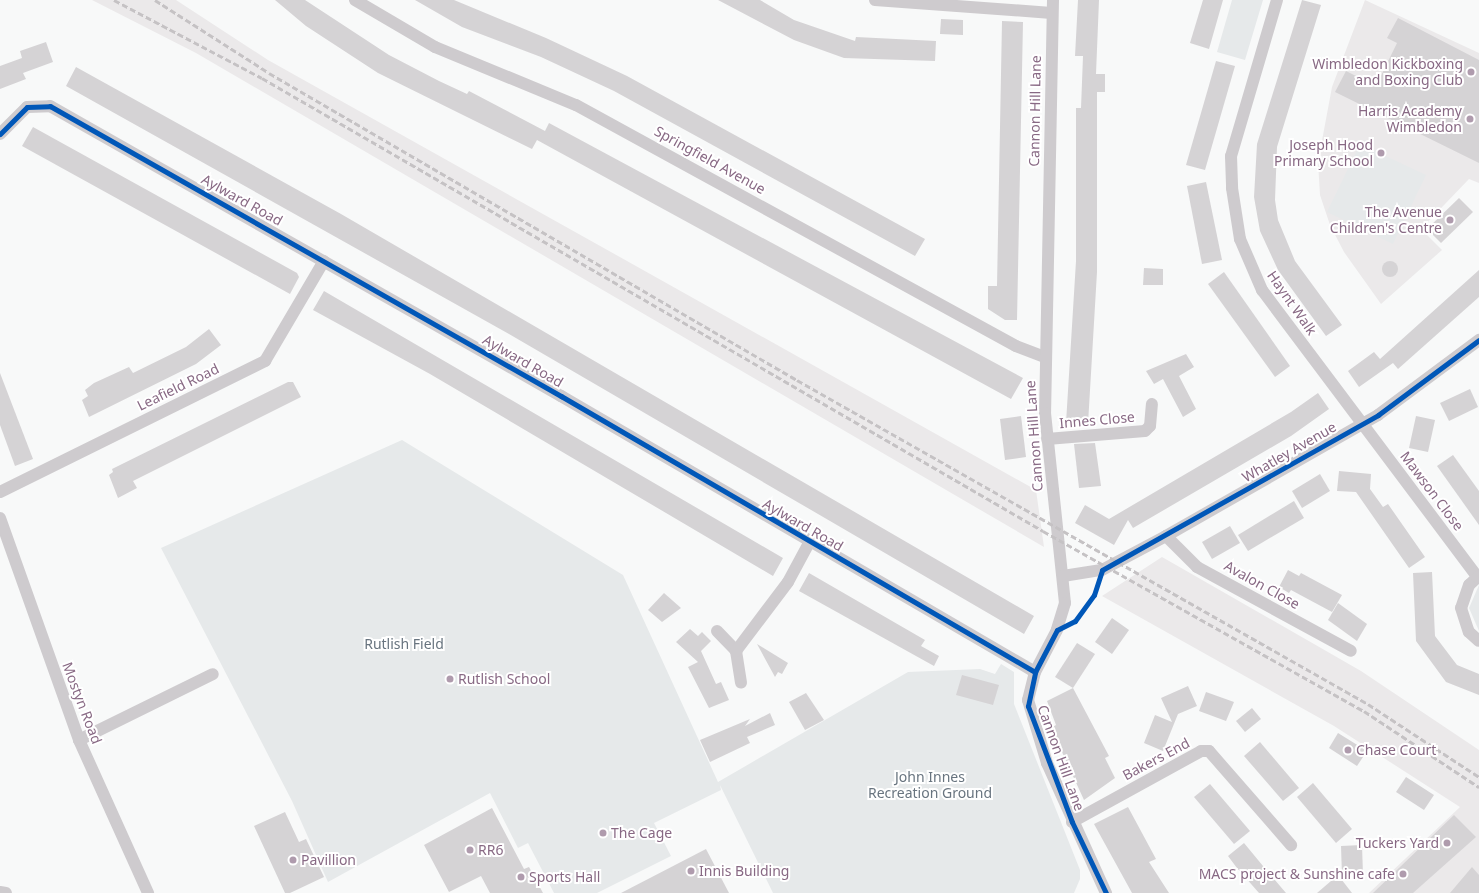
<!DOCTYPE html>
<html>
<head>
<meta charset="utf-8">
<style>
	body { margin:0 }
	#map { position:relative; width:1479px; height:893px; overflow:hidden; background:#f8f9f9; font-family:"Noto Sans",sans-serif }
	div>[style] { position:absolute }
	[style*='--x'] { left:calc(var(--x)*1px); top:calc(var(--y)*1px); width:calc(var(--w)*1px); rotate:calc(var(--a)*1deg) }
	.built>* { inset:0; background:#ebe9ea }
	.green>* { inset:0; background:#e6e9ea }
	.building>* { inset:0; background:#d5d3d5 }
	.round { border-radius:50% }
	.minor>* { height:12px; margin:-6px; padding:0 6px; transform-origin:6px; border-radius:6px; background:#cecbce }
	.rail>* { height:3px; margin-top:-1.5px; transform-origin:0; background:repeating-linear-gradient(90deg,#c5c2c4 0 6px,transparent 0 9px) }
	.cycleway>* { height:5px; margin:-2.5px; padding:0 2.5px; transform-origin:2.5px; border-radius:2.5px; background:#0057b8 }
	.dots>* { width:11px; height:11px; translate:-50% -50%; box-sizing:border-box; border:2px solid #fff; border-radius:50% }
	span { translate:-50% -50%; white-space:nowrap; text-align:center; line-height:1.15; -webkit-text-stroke:4px #fff; paint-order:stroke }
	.poi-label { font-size:14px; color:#886984 }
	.right { translate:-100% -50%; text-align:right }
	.left { translate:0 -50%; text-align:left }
	.street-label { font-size:14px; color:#886984 }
	.park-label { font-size:14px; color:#68747f }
</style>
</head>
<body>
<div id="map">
	<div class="built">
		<i style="clip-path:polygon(92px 0,176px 0,268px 60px,1036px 490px,1044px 547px,196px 53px)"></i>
		<i style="clip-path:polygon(1365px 0,1479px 53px,1479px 183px,1469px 179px,1421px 229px,1442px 250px,1381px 304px,1344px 252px,1330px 225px,1320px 195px,1318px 162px,1332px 87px)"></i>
		<i style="clip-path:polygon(1162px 557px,1361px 671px,1479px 750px,1479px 893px,1369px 893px,1460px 807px,1334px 726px,1102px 596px)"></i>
	</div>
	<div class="green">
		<i style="clip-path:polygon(1232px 0,1263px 0,1245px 60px,1217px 52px)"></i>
		<i style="clip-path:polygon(1360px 144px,1426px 175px,1393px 244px,1327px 212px)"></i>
		<i style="clip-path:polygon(402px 440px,623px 575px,718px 782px,908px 672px,980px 669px,995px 674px,1001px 664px,1014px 672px,1014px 704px,1080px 870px,1080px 879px,1074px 893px,773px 893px,720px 785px,721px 790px,654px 823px,671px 856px,597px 893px,554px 893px,528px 843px,518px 848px,490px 793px,328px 882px,292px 801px,161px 548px)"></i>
		<i style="clip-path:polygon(1479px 585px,1479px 631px,1469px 608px)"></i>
	</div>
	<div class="building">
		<i style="clip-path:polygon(275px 0,305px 0,389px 55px,439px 81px,467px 94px,469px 91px,545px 131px,549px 123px,1023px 378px,1011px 399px,537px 140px,532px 149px,378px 73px,306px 26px)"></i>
		<i style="clip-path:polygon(415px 0,454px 0,546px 38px,627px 76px,925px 239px,915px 256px,614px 91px,541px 57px,462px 27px)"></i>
		<i style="clip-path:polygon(718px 0,760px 0,794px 20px,855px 41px,856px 37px,936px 41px,935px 61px,844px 58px,794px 40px)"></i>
		<i style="clip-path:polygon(1078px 0,1099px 0,1096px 74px,1105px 74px,1105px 92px,1097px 92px,1097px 272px,1088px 424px,1066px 423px,1076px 261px,1076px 108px,1081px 108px,1083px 56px,1075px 56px)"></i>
		<i style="clip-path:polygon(1203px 0,1223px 0,1209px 49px,1190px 43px)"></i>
		<i style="clip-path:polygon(1302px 0,1321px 5px,1277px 147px,1275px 200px,1278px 220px,1295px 261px,1342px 325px,1326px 336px,1278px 270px,1260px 231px,1254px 197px,1257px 144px)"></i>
		<i style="clip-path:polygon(1398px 18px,1479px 60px,1479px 163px,1335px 92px,1346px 71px,1376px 86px,1397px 43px,1387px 38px)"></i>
		<i style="clip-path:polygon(941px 19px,963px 20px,963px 35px,940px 34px)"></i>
		<i style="clip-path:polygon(1002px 21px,1023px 22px,1017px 320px,1005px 320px,988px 309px,988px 286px,997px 286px)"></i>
		<i style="clip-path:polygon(46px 42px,53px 62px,23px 73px,26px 79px,0 89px,0 66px,22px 58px,20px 51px)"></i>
		<i style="clip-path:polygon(1216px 61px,1235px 66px,1205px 170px,1186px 165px)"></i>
		<i style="clip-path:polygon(76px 67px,341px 214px,1034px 616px,1024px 634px,509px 334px,66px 86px)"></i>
		<i style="clip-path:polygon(33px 127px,297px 273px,299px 277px,290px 294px,22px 146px)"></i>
		<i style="clip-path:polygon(1206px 182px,1222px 260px,1202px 264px,1187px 186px)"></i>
		<i style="clip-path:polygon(1459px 198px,1473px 212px,1441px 243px,1427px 229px)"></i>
		<i class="round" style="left:1382px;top:261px;width:16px;height:16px"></i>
		<i style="clip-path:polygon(1144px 268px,1163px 269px,1163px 285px,1143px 285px)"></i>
		<i style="clip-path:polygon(1479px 270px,1479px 297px,1398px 369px,1393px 363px,1359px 387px,1348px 371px,1374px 352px,1380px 359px)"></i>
		<i style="clip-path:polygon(1224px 272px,1290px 366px,1275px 377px,1208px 284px)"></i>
		<i style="clip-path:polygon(324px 291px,783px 558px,773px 576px,430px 374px,313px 310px)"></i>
		<i style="clip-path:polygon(209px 329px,221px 345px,196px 364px,89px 417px,82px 400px,88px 396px,85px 390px,94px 383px,129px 367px,133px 373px,186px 347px)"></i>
		<i style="clip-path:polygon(1186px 354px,1194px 367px,1179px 376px,1196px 409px,1183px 417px,1163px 379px,1154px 384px,1146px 371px)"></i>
		<i style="clip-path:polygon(0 373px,33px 459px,15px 466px,0 425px)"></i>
		<i style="clip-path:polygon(288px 382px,293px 382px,301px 397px,133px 481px,137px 488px,118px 498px,109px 475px,113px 472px,112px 469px)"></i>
		<i style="clip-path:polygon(1470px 389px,1478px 407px,1449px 421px,1440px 403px)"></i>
		<i style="clip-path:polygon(1318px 393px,1329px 409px,1291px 436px,1133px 528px,1128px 520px,1114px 545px,1075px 523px,1085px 505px,1109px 519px,1291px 412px)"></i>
		<i style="clip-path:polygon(1021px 416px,1026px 457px,1005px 460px,1000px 419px)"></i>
		<i style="clip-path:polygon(1416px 416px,1435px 420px,1428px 452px,1409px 448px)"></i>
		<i style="clip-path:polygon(1095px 443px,1101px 486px,1079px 488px,1074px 444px)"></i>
		<i style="clip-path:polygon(1453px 455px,1479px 491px,1479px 525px,1437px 466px)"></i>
		<i style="clip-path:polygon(1339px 471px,1371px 474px,1370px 489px,1383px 507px,1388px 504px,1425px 557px,1409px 568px,1356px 492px,1337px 491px)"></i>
		<i style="clip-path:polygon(1320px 474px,1330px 491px,1302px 508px,1292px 491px)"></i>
		<i style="clip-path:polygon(1294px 501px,1304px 518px,1248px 551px,1238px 535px)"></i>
		<i style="clip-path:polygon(1230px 526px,1240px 543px,1212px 559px,1202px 542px)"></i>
		<i style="clip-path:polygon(1288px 570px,1299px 576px,1301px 573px,1342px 595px,1332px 612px,1291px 590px,1289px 593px,1279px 587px)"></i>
		<i style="clip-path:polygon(1432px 572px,1435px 636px,1457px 665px,1479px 674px,1479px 695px,1446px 682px,1416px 641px,1413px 573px)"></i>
		<i style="clip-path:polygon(809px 573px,925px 640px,921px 646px,939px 656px,934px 666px,799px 591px)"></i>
		<i style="clip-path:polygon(664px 593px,681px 608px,662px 622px,648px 610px)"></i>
		<i style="clip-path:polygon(1338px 603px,1367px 624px,1357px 641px,1328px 620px)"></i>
		<i style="clip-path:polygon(1112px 618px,1129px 630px,1112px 654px,1095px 642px)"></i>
		<i style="clip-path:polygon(690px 629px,698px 636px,702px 632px,711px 641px,701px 651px,716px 684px,721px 682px,729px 700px,709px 708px,688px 667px,698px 662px,676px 642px)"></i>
		<i style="clip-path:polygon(1077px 643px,1095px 654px,1073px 688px,1055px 677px)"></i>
		<i style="clip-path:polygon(757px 644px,788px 663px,782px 674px,778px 672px,775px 677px)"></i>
		<i style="clip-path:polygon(962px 675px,999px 685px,993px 705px,956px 695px)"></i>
		<i style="clip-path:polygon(1188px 686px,1197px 706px,1178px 714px,1163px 751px,1144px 743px,1155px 715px,1172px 722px,1161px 698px)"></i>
		<i style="clip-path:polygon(1073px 688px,1109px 756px,1105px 758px,1115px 778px,1084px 800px,1051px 728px,1056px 725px,1047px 701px)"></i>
		<i style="clip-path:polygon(1206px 692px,1234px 702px,1226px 721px,1199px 711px)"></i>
		<i style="clip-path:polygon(806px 693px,824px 720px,805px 730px,789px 702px)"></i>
		<i style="clip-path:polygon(1252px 708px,1261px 719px,1245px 732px,1236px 721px)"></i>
		<i style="clip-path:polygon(770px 713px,775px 725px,747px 737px,750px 743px,710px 762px,700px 740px,750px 719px,745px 726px)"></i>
		<i style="clip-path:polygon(1338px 733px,1367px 751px,1357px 766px,1329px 748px)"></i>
		<i style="clip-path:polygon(1260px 742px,1299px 788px,1283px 801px,1244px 756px)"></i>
		<i style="clip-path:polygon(1406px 777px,1434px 795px,1424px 810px,1396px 792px)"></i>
		<i style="clip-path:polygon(1313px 783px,1352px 829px,1336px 843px,1297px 797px)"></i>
		<i style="clip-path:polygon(1210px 784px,1250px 831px,1234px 844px,1194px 797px)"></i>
		<i style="clip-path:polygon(1128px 807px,1156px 859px,1149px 862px,1169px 893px,1132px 893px,1094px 824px)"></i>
		<i style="clip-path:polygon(492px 808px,524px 869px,529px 867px,543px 893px,490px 893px,481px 876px,449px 892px,424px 845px)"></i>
		<i style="clip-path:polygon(285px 812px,299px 842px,306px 839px,324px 877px,290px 893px,285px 893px,254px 826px)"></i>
		<i style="clip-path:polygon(1454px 815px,1476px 837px,1413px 893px,1373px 893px)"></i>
		<i style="clip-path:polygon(1244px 843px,1263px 866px,1286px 893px,1259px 893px,1237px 868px,1228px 856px)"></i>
		<i style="clip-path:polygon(1362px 845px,1363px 875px,1342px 876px,1341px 846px)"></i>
		<i style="clip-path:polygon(706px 849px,729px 893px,621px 893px)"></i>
		<i style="clip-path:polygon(1472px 867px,1479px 875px,1479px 893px,1450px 893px)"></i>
		<i style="clip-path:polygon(1338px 875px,1352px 893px,1317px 893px)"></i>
	</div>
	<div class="minor">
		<i style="--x:355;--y:0;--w:93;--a:30.4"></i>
		<i style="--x:435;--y:47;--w:152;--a:22.4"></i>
		<i style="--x:576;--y:105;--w:502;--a:28.71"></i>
		<i style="--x:1016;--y:346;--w:31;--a:21"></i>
		<i style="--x:875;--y:0;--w:177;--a:4.2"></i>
		<i style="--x:1053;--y:0;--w:413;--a:91.1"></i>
		<i style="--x:1045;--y:413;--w:191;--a:84"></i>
		<i style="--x:1065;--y:603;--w:28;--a:107"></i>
		<i style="--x:1057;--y:630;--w:47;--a:117.6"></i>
		<i style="--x:1035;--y:672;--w:29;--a:104"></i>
		<i style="--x:1028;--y:700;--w:66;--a:73.2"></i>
		<i style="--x:1047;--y:763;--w:143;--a:65.6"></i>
		<i style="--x:1277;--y:0;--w:163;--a:106.4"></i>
		<i style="--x:1231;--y:156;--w:32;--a:88"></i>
		<i style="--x:1232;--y:188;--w:52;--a:81.1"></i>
		<i style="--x:1240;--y:239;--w:56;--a:66.7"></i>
		<i style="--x:1262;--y:290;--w:358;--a:53.1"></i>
		<i style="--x:0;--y:134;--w:38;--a:-45"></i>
		<i style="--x:27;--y:107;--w:23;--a:-2"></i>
		<i style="--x:50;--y:106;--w:588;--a:29.58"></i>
		<i style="--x:561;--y:396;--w:548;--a:30.21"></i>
		<i style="--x:1047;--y:439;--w:98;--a:-4.7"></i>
		<i style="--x:1145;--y:431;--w:7;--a:-45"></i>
		<i style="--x:1150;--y:426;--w:22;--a:-85"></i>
		<i style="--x:0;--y:492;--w:296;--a:-26.3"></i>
		<i style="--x:265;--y:361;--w:116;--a:-59.5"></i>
		<i style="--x:0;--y:518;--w:236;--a:70.4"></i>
		<i style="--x:79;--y:740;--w:168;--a:65.7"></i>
		<i style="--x:1166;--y:536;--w:44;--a:45"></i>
		<i style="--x:1197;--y:567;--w:175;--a:28.6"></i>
		<i style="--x:1063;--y:576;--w:39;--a:-9"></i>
		<i style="--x:1102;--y:570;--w:72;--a:-28"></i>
		<i style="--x:1166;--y:536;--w:244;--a:-29.7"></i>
		<i style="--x:1378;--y:415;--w:126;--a:-36.6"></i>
		<i style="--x:1479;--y:576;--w:13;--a:138"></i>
		<i style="--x:1469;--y:585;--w:24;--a:109"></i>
		<i style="--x:1461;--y:608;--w:25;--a:72"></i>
		<i style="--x:1469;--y:632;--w:13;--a:42"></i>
		<i style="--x:717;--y:631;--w:28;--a:46"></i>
		<i style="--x:736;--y:651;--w:32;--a:81"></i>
		<i style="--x:736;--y:651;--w:86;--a:-53"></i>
		<i style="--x:788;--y:582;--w:44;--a:-61.7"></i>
		<i style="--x:79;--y:740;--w:149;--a:-26.2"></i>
		<i style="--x:1072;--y:822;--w:147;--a:-28.8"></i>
		<i style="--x:1201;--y:751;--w:8;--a:0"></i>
		<i style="--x:1209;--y:751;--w:125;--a:48.9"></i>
		<i style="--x:0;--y:892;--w:6;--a:9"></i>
	</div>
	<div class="rail">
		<i style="--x:114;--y:0;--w:167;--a:27.8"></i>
		<i style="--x:262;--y:78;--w:903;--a:30.11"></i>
		<i style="--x:1043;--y:531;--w:368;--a:29.3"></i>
		<i style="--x:1364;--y:711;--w:138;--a:33.5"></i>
		<i style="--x:155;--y:0;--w:135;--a:32.6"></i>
		<i style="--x:269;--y:73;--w:611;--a:30.18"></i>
		<i style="--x:797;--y:380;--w:657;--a:29.57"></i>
		<i style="--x:1368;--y:704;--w:133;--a:33.3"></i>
	</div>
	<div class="cycleway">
		<i style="--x:0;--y:134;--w:38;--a:-45"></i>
		<i style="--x:27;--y:107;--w:23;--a:-2"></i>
		<i style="--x:50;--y:106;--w:588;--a:29.58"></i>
		<i style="--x:561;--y:396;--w:548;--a:30.21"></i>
		<i style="--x:1106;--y:893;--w:79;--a:-115.6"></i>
		<i style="--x:1072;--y:822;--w:124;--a:-110.8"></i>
		<i style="--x:1028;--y:706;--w:35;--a:-78"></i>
		<i style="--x:1035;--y:672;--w:47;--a:-62.4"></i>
		<i style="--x:1057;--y:630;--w:20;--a:-27"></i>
		<i style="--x:1075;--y:621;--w:32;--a:-54"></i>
		<i style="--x:1094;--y:595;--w:26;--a:-72"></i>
		<i style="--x:1102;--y:570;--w:317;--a:-29.3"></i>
		<i style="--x:1378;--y:415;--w:126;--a:-36.6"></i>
	</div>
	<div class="dots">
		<i style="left:1471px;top:72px;background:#af9bad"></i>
		<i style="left:1470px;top:119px;background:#af9bad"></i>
		<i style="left:1381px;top:153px;background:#af9bad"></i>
		<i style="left:1450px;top:220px;background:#af9bad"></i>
		<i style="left:450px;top:679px;background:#af9bad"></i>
		<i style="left:1348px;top:750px;background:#af9bad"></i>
		<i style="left:603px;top:833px;background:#af9bad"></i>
		<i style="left:1447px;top:843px;background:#af9bad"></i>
		<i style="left:470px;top:850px;background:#af9bad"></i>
		<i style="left:293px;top:860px;background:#af9bad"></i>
		<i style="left:691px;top:871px;background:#af9bad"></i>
		<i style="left:1403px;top:874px;background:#af9bad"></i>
		<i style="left:521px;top:877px;background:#af9bad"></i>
	</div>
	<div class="poi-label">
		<span class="right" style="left:1463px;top:72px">Wimbledon Kickboxing<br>and Boxing Club</span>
		<span class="right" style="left:1462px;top:119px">Harris Academy<br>Wimbledon</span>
		<span class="right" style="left:1373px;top:153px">Joseph Hood<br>Primary School</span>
		<span class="right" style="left:1442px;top:220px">The Avenue<br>Children's Centre</span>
		<span class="left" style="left:458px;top:679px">Rutlish School</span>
		<span class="left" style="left:1356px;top:750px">Chase Court</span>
		<span class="left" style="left:611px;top:833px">The Cage</span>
		<span class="right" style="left:1439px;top:843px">Tuckers Yard</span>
		<span class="left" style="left:478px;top:850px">RR6</span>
		<span class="left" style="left:301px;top:860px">Pavillion</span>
		<span class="left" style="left:699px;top:871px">Innis Building</span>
		<span class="right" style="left:1395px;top:874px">MACS project &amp; Sunshine cafe</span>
		<span class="left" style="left:529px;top:877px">Sports Hall</span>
	</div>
	<div class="street-label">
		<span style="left:1035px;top:111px;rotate:-89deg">Cannon Hill Lane</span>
		<span style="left:710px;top:160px;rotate:29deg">Springfield Avenue</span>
		<span style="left:242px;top:200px;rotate:29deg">Aylward Road</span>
		<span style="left:1292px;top:303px;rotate:55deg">Haynt Walk</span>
		<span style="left:523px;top:361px;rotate:30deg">Aylward Road</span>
		<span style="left:178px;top:387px;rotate:-26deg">Leafield Road</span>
		<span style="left:1097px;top:420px;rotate:-5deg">Innes Close</span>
		<span style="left:1034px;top:436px;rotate:-94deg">Cannon Hill Lane</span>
		<span style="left:1289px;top:452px;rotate:-30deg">Whatley Avenue</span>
		<span style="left:1432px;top:491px;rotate:53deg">Mawson Close</span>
		<span style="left:803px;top:525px;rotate:30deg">Aylward Road</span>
		<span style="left:1262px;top:585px;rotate:29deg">Avalon Close</span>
		<span style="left:82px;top:703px;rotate:69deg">Mostyn Road</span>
		<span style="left:1061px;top:758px;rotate:70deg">Cannon Hill Lane</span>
		<span style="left:1156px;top:759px;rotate:-28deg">Bakers End</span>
	</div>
	<div class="park-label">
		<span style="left:404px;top:644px">Rutlish Field</span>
		<span style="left:930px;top:785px">John Innes<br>Recreation Ground</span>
	</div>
</div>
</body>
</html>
